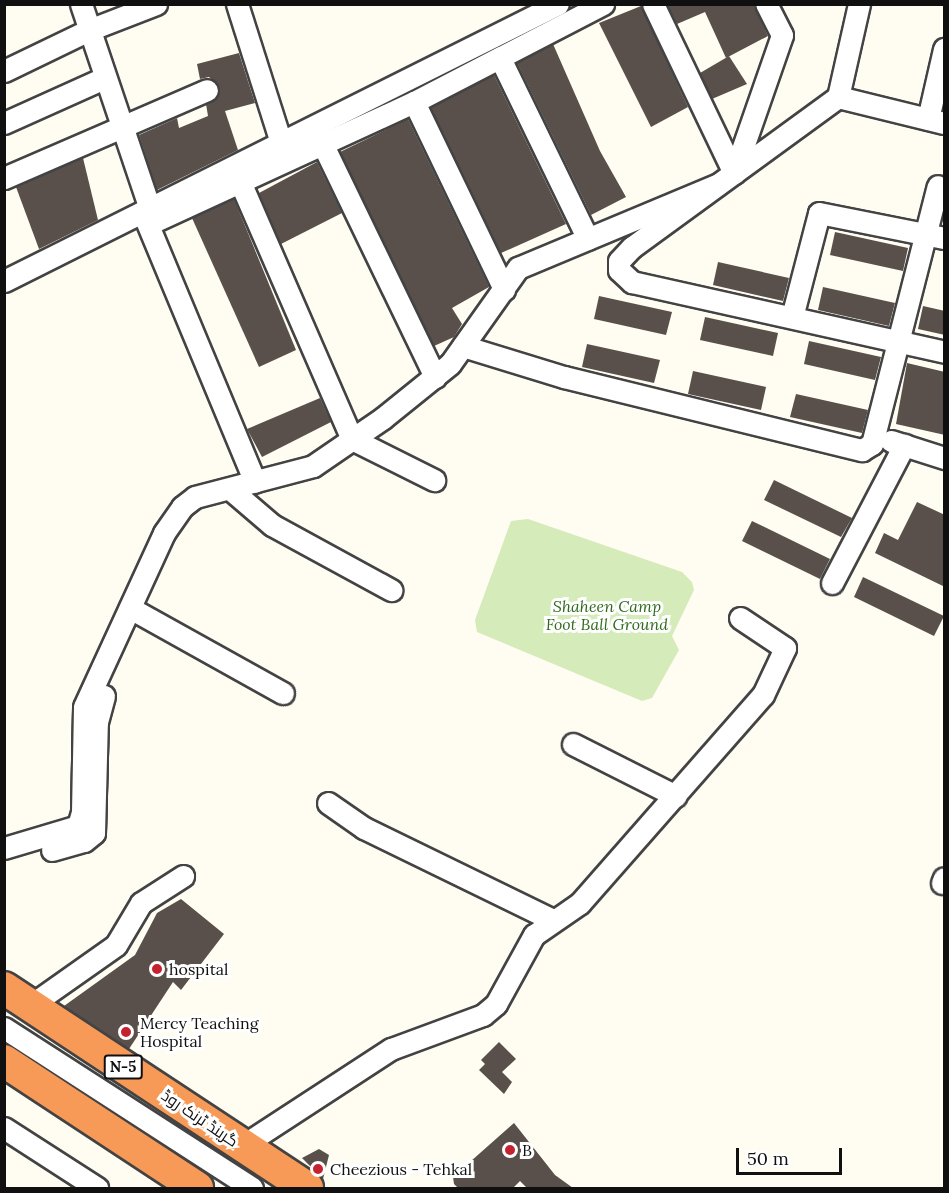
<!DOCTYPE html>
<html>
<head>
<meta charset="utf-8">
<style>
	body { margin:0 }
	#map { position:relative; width:949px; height:1193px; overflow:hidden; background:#fffcf2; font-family:Lora,Cairo,serif }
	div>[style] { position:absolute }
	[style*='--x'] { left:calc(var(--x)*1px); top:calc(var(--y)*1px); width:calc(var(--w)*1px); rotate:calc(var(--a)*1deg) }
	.green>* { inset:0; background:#d6ebba }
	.building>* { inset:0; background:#59504b }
	.roads { filter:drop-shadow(2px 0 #434343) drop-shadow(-2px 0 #434343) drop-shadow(0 2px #434343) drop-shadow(0 -2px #434343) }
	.minor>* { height:21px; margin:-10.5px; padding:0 10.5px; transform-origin:10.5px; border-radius:10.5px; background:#fff }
	.highway>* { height:32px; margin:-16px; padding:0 16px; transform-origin:16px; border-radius:16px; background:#f89a57 }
	.dots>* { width:16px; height:16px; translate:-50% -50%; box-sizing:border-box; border:3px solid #fff; border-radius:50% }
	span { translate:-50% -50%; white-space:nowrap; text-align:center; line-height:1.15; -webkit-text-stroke:6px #fff; paint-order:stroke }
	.shield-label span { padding:2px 4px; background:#fff; border:2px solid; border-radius:4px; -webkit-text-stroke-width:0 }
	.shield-label { font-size:15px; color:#101010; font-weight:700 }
	.park-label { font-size:16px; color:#306b1d; font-style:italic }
	.poi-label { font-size:16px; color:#101010 }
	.left { translate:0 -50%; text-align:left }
	.street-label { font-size:16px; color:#101010 }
	.frame { position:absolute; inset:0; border:6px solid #101010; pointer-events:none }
	.scale { position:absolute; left:736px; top:1148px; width:106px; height:27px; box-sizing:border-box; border:3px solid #101010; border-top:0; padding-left:8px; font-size:18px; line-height:21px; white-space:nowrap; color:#101010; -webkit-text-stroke:4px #fff; paint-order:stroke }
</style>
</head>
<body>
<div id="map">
	<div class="green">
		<i style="clip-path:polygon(528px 519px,682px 572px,692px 582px,694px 590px,672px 636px,679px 650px,652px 698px,642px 701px,477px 632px,475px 620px,511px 521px)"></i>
	</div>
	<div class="building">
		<i style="clip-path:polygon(667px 4px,753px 4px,768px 36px,726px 58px,705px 12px,677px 24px)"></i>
		<i style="clip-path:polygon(641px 6px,688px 107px,651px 127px,599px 23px)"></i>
		<i style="clip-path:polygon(553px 44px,600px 151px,626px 197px,591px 215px,517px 63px)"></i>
		<i style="clip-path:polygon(239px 53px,255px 103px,225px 111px,238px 150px,157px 190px,139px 135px,177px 118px,179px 128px,208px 116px,206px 104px,218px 97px,219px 86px,209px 77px,200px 79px,197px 64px)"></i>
		<i style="clip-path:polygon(729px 56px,747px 84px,712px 99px,700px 73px)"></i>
		<i style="clip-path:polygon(494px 75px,566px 224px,501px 253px,431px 108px)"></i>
		<i style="clip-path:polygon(408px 119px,489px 287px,452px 308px,462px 324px,454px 337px,434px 346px,340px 152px)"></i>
		<i style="clip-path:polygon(83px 158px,98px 220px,39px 249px,16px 187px)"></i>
		<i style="clip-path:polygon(317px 162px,342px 213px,281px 244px,259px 193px)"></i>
		<i style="clip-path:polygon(234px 199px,296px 350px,259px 367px,192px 218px)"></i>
		<i style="clip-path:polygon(835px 232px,908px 248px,903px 271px,830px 255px)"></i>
		<i style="clip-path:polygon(718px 262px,789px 278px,783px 301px,713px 285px)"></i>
		<i style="clip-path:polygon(823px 287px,895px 303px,889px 326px,818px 310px)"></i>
		<i style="clip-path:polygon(599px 296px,672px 312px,666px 335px,594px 319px)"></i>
		<i style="clip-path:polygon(923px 306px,945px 311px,945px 335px,918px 329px)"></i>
		<i style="clip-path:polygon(705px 317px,778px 333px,773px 356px,700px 340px)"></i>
		<i style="clip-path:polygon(809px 341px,881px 357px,875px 380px,804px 364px)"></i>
		<i style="clip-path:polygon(587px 344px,660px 360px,654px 383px,582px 367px)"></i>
		<i style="clip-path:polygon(907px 363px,945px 372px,945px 435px,896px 424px)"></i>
		<i style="clip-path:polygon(693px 371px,766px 387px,761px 410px,688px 394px)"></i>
		<i style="clip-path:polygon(796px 394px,868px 410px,862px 433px,790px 417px)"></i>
		<i style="clip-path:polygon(320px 398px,331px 422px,262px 457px,247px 429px)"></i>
		<i style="clip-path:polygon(774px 480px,852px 518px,841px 537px,764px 500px)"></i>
		<i style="clip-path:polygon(917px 502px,945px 515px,945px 587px,875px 553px,884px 533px,898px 540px)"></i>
		<i style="clip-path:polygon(752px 521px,830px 559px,820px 579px,742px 541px)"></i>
		<i style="clip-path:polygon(863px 577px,944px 616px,934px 636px,854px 597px)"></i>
		<i style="clip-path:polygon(181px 899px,224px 934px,181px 990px,173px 982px,129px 1049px,64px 1006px,135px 955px,157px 913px)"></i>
		<i style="clip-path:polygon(499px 1042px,516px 1059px,502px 1072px,512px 1082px,504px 1094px,479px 1070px,485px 1064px,481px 1060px)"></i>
		<i style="clip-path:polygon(514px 1123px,555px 1175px,573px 1188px,527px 1188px,520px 1181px,513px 1188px,458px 1188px,454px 1184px,453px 1177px)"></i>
		<i style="clip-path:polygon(319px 1149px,329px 1155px,323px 1179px,302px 1158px)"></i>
	</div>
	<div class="roads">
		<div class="minor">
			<i style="--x:81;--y:4;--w:216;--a:71.4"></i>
			<i style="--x:237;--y:4;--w:146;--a:72.4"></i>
			<i style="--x:653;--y:4;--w:187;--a:64.4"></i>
			<i style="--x:859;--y:4;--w:95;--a:102.7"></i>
			<i style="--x:838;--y:97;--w:255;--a:143.9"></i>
			<i style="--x:632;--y:247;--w:19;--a:133"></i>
			<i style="--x:619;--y:261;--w:9;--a:90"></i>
			<i style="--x:619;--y:270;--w:18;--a:43"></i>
			<i style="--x:632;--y:282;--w:320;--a:12.6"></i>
			<i style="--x:500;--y:58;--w:201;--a:64.1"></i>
			<i style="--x:4;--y:71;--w:94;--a:-25.8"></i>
			<i style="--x:89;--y:30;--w:72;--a:-21.2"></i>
			<i style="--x:838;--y:97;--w:109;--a:13.8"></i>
			<i style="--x:414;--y:102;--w:208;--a:64.3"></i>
			<i style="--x:928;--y:119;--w:72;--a:-77.1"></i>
			<i style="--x:4;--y:123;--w:110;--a:-24.2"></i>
			<i style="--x:322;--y:143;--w:260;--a:64.2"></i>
			<i style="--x:734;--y:173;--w:146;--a:-70.8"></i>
			<i style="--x:782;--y:35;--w:35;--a:-117"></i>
			<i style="--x:4;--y:178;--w:221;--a:-23.4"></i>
			<i style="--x:241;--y:184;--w:278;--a:66.5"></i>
			<i style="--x:352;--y:439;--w:92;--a:26.6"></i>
			<i style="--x:143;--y:213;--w:291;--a:67.4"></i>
			<i style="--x:153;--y:222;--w:287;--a:-24.7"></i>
			<i style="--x:414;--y:102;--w:213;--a:-27.4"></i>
			<i style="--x:4;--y:281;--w:619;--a:-26.57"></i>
			<i style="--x:792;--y:317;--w:107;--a:-75.4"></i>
			<i style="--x:819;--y:213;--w:127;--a:11.3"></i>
			<i style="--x:463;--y:346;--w:106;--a:17.1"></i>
			<i style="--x:564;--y:377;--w:307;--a:13.8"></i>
			<i style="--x:862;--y:450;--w:12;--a:-31"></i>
			<i style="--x:872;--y:444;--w:266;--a:-75.7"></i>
			<i style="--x:891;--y:441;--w:56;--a:17.8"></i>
			<i style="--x:230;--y:489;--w:55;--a:40.6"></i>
			<i style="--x:272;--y:525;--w:136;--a:28.6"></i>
			<i style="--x:832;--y:583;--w:156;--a:-62.4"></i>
			<i style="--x:130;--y:608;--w:175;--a:29.1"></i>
			<i style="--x:573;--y:744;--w:115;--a:26.8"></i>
			<i style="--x:328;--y:803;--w:44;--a:34.8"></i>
			<i style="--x:364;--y:828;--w:210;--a:26"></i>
			<i style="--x:4;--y:848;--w:77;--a:-16.6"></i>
			<i style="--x:78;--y:826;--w:15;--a:-74"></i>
			<i style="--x:82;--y:812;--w:105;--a:-88.9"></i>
			<i style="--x:84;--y:707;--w:192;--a:-65.3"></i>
			<i style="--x:164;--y:533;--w:32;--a:-55"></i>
			<i style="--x:182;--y:507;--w:16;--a:-38"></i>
			<i style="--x:195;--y:497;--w:122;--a:-14.7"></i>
			<i style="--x:313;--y:466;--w:85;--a:-34.4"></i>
			<i style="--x:383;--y:418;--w:86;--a:-38.9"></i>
			<i style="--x:450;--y:364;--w:118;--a:-54.7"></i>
			<i style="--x:518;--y:268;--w:215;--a:-22.7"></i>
			<i style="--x:52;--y:850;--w:33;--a:-16"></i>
			<i style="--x:84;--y:841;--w:13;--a:-39"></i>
			<i style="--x:94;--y:833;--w:111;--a:-88.5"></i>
			<i style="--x:97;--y:722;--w:27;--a:-75"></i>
			<i style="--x:942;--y:883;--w:5;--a:-68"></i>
			<i style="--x:31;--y:1005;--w:104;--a:-35.2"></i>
			<i style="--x:116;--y:945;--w:49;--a:-59.2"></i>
			<i style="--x:141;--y:903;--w:50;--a:-32.7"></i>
			<i style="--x:4;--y:1028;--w:295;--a:32.8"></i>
			<i style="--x:4;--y:1128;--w:111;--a:32.8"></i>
			<i style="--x:242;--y:1146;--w:178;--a:-33.1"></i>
			<i style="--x:391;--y:1049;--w:98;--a:-20.3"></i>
			<i style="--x:483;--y:1015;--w:17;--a:-40"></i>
			<i style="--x:496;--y:1004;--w:79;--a:-61.2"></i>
			<i style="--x:534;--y:935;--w:56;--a:-34.8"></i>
			<i style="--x:580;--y:903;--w:277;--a:-48.7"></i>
			<i style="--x:763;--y:695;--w:52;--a:-64.9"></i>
			<i style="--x:785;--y:648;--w:54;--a:-146.3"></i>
		</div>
		<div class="highway">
			<i style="--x:4;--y:988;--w:363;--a:33.4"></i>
			<i style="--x:4;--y:1061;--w:231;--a:33.3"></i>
		</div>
	</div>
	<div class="dots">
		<i style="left:157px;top:969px;background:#c52230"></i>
		<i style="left:126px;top:1032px;background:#c52230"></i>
		<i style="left:510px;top:1150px;background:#c52230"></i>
		<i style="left:318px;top:1169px;background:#c52230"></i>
	</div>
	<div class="shield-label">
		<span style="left:123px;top:1067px">N-5</span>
	</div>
	<div class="park-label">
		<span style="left:607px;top:615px">Shaheen Camp<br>Foot Ball Ground</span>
	</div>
	<div class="poi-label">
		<span class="left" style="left:169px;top:969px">hospital</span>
		<span class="left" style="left:140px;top:1032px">Mercy Teaching<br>Hospital</span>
		<span class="left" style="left:522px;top:1150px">B</span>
		<span class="left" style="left:330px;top:1169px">Cheezious - Tehkal</span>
	</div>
	<div class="street-label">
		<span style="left:200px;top:1118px;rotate:34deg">گرینڈ ٹرنک روڈ</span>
	</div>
	<div class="frame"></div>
	<div class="scale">50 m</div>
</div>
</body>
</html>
